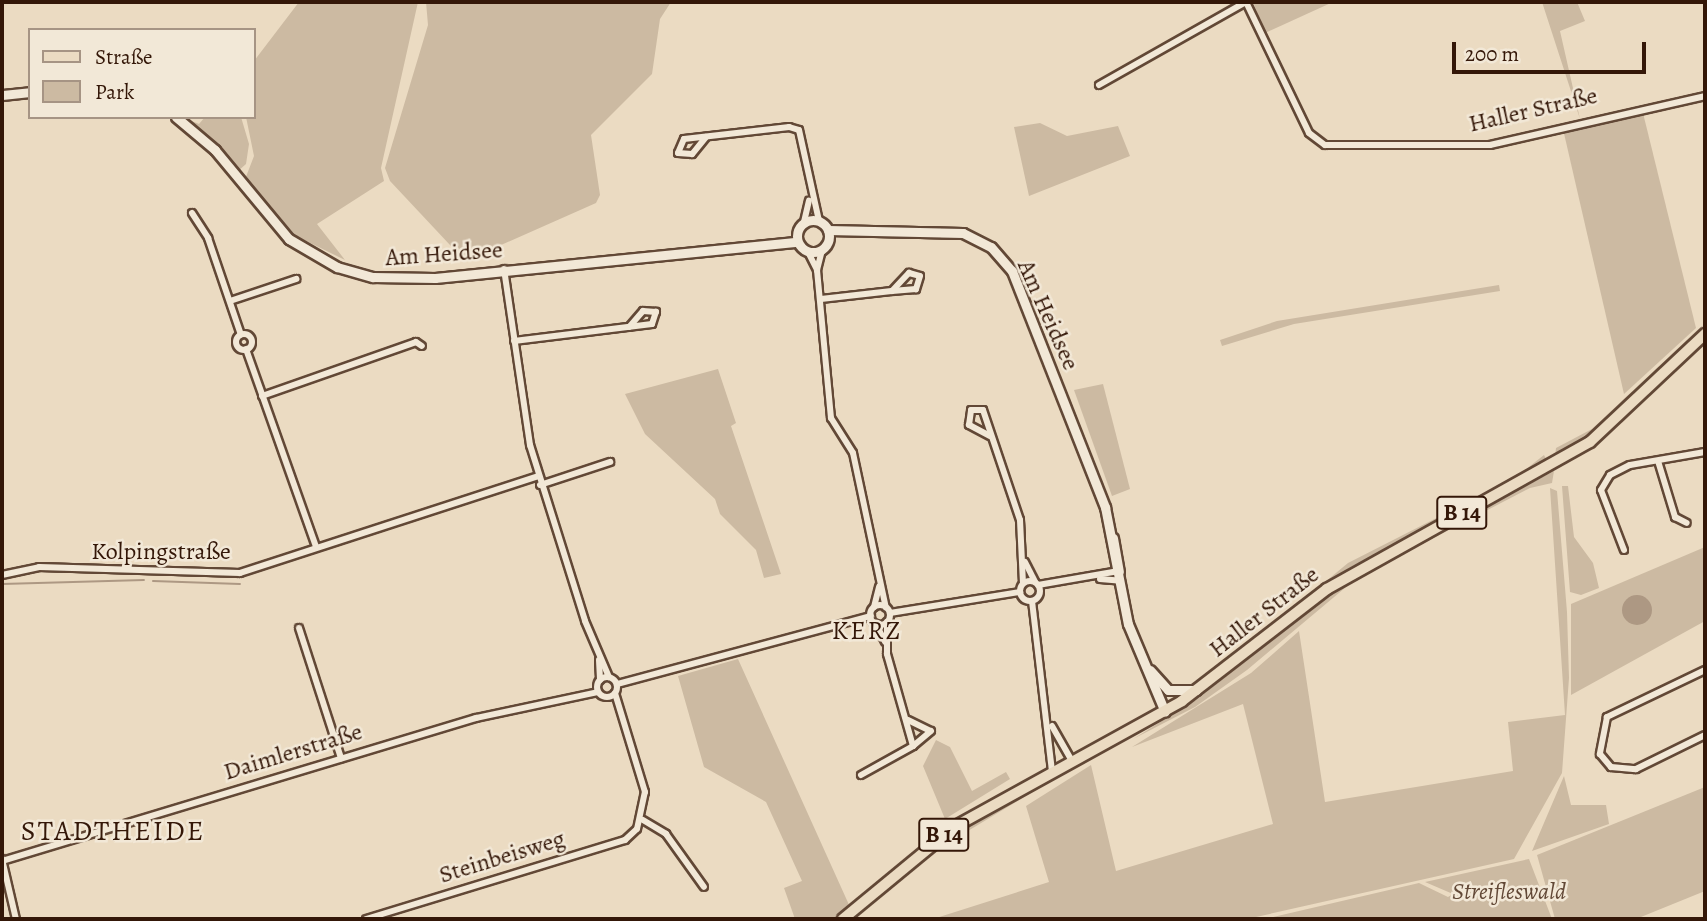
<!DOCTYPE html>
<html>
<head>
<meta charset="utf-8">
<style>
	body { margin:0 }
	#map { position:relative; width:1707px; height:921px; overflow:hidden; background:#ebdbc2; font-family:Alegreya,serif }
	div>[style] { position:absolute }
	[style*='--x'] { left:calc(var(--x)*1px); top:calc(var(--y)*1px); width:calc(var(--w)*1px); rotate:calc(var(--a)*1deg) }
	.green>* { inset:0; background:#ccbaa2 }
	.water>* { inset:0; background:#ad9883 }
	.round { border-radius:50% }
	.stream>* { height:2px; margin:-1px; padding:0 1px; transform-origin:1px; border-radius:1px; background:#ad9883 }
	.roads { filter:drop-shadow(2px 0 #624836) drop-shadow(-2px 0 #624836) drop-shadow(0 2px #624836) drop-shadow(0 -2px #624836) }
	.street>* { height:6px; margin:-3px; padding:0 3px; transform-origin:3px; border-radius:3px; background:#f2e8d7 }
	.street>.ring { margin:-3px; padding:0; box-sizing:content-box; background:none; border:6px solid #f2e8d7; border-radius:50% }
	.secondary>* { height:9px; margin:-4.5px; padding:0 4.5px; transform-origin:4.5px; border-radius:4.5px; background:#f2e8d7 }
	.secondary>.ring { margin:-4.5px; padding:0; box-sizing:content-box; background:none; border:9px solid #f2e8d7; border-radius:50% }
	.primary>* { height:10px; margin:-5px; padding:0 5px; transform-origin:5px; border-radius:5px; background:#ebdbc2 }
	span { translate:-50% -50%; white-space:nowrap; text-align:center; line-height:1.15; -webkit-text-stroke:5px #f2e8d7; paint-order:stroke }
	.shield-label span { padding:2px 5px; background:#f2e8d7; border:2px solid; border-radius:5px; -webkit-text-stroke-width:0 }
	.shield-label { font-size:23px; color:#341708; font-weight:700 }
	.street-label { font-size:24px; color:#341708 }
	.park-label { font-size:24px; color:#624836; font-style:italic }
	.neighbourhood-label { font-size:26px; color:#341708; letter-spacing:2px }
	.quarter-label { font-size:28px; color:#341708; letter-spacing:2px }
	.frame { position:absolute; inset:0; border:4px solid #341708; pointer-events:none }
	.legend { position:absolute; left:28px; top:28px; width:228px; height:91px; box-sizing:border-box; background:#f2e8d7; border:2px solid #a69484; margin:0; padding:9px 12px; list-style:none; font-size:21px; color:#341708 }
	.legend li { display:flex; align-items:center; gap:14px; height:35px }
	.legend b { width:35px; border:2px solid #a69484 }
	.scale { position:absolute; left:1452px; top:42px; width:194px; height:32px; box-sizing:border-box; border:4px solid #341708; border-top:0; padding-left:9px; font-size:21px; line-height:24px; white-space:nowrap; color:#341708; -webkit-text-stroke:5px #f2e8d7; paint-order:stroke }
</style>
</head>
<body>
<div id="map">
	<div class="green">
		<i style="clip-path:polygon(299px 2px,418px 2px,381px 168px,384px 181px,317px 224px,345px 260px,292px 234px,244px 182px,254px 156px,246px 117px,254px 117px,254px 61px)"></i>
		<i style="clip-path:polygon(426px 2px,671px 2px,660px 19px,652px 74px,591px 135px,600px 195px,596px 203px,465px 261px,390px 181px,385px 168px,428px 25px)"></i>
		<i style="clip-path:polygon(1253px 2px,1333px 2px,1265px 33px)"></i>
		<i style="clip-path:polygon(1542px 2px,1577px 2px,1585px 21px,1560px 31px,1580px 119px)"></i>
		<i style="clip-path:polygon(1642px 109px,1696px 328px,1624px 394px,1563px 129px)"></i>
		<i style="clip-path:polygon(182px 117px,199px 124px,205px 117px,241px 117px,249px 144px,246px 164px,237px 172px)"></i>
		<i style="clip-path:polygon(1040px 123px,1067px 136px,1118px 126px,1130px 156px,1029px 196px,1014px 127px)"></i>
		<i style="clip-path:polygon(1499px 285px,1500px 291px,1294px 324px,1222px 346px,1220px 340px,1277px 321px)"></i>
		<i style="clip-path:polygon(1705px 323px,1593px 433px,1555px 457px,1556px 448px,1592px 429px)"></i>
		<i style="clip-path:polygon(718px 369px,736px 423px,731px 426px,781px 574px,764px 578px,756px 550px,720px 514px,715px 499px,645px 434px,625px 394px)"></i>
		<i style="clip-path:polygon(1103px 384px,1130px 489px,1112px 496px,1074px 390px)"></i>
		<i style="clip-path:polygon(1544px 455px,1548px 463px,1543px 467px,1349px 568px,1239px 653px,1348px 563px,1515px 478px)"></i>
		<i style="clip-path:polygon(1554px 471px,1552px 483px,1530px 488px,1358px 577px,1247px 670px,1195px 707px,1133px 739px,1199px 698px,1338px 586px)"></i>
		<i style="clip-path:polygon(1562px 486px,1568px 486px,1574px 537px,1593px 563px,1599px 588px,1581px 595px,1570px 592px)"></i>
		<i style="clip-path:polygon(1550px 488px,1557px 491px,1567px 612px,1569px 678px,1562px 773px,1514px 859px,1247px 919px,933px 919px,1049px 882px,1026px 806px,1091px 765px,1116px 871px,1273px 824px,1243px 704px,1132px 747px,1251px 673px,1299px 631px,1325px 802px,1513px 771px,1508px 722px,1565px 715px)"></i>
		<i style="clip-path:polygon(1705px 547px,1705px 621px,1571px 695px,1571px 604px)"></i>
		<i style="clip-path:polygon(738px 659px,850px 907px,835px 919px,795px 919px,784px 888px,802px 881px,766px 802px,704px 767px,678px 676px)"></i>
		<i style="clip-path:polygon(936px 740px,950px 747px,972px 791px,1006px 772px,1010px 779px,945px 819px,923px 766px)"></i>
		<i style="clip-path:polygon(1082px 762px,938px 849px,849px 919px,938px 844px)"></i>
		<i style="clip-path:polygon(1564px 776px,1571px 805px,1606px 805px,1609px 824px,1532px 851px)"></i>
		<i style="clip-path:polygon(1705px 787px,1705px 891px,1636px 919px,1555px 919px,1537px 855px)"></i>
		<i style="clip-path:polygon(1529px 859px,1552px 919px,1265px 919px,1419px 883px,1448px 897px,1453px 894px,1425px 882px)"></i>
	</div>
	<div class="water">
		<i class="round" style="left:1622px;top:595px;width:30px;height:30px"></i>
	</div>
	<div class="stream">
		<i style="--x:153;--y:581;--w:87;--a:2"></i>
		<i style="--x:2;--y:584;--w:142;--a:-1.6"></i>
	</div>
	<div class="roads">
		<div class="street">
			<i style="--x:1099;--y:85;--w:169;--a:-29.5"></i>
			<i style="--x:1246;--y:2;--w:145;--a:64.3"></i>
			<i style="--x:1309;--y:133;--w:20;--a:37"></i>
			<i style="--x:1325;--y:145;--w:165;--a:0"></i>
			<i style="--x:1490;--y:145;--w:221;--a:-12.8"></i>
			<i style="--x:706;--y:137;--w:22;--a:129"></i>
			<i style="--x:692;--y:154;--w:14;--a:-176"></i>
			<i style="--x:678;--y:153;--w:15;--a:-67"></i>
			<i style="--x:684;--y:139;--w:106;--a:-6.5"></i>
			<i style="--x:789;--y:127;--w:10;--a:17"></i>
			<i style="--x:799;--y:130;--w:93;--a:77.6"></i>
			<i style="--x:192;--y:213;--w:30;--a:57"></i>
			<i style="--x:208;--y:238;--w:102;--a:71.2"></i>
			<i style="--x:804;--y:222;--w:22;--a:-77"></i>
			<i style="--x:822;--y:250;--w:21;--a:104"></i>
			<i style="--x:817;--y:270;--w:149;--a:84.6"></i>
			<i style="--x:831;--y:418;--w:41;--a:57.8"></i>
			<i style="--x:853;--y:453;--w:158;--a:78"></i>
			<i style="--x:808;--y:252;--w:20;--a:63"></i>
			<i style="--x:504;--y:269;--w:178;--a:81.6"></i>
			<i style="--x:530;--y:445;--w:184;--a:72.6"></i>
			<i style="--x:585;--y:621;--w:61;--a:66.8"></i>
			<i style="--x:821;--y:299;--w:71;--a:-6.4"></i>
			<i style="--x:892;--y:291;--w:25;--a:-47"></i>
			<i style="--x:909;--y:273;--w:11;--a:15"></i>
			<i style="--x:920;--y:276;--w:14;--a:107"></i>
			<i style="--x:916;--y:289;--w:24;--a:175"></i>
			<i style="--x:230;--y:301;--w:70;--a:-18.4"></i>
			<i class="ring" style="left:236px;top:334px;width:10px;height:10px"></i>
			<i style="--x:514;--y:341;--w:139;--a:-7"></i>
			<i style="--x:652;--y:324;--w:13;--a:-72"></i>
			<i style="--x:656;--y:312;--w:13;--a:-176"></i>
			<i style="--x:643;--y:311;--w:21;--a:131"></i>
			<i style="--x:246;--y:349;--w:210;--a:70.5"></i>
			<i style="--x:262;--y:396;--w:163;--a:-19.3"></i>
			<i style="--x:416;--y:342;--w:7;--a:34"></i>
			<i style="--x:990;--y:436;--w:24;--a:-152"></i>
			<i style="--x:969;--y:425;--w:15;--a:-82"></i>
			<i style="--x:971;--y:410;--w:12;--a:0"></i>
			<i style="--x:983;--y:410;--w:116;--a:71.4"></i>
			<i style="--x:1020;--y:520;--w:63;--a:87.3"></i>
			<i style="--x:1658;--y:461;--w:59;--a:73.1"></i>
			<i style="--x:1675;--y:517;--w:13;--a:27"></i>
			<i style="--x:540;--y:485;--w:74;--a:-18.2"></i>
			<i style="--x:1624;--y:550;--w:64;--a:-111"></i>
			<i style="--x:1601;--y:490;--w:17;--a:-59"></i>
			<i style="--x:1610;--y:475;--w:22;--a:-27"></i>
			<i style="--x:1630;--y:465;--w:76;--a:-9.8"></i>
			<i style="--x:1025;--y:562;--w:22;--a:63"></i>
			<i style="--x:2;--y:575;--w:38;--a:-12"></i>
			<i style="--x:39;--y:567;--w:201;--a:1.7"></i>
			<i style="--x:240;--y:573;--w:313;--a:-18"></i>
			<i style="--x:1100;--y:579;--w:21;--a:5"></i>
			<i class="ring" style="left:1020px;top:581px;width:14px;height:14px"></i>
			<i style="--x:1038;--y:585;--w:82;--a:-9.8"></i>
			<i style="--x:1032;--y:601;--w:172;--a:83.3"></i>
			<i class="ring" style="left:870px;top:605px;width:14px;height:14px"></i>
			<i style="--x:874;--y:607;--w:21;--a:-76"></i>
			<i style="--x:890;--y:613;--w:132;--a:-9.2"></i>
			<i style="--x:876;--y:624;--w:20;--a:63"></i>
			<i style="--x:299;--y:628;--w:137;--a:72.1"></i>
			<i style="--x:599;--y:660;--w:20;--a:87"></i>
			<i style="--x:1705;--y:670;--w:109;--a:154.4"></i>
			<i style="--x:1607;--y:717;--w:38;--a:101"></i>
			<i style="--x:1600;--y:754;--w:17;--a:50"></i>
			<i style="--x:1611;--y:767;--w:25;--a:5"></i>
			<i style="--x:1636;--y:769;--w:77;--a:-26.2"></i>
			<i class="ring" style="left:597px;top:677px;width:14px;height:14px"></i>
			<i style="--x:617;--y:684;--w:263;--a:-15"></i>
			<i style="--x:908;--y:720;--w:25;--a:26"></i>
			<i style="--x:931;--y:731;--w:23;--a:140"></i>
			<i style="--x:1052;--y:726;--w:40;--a:60.3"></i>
			<i style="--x:861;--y:775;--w:60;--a:-29.1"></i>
			<i style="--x:913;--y:746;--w:96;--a:-105.8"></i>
			<i style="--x:887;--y:654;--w:32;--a:-90"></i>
			<i style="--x:643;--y:820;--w:27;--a:31"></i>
			<i style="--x:666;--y:834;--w:65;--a:54.4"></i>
			<i style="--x:2;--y:859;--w:62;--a:76.9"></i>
			<i style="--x:2;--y:861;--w:495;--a:-16.8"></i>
			<i style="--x:476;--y:718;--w:125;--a:-12"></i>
			<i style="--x:366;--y:919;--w:271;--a:-17"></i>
			<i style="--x:625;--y:840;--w:16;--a:-43"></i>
			<i style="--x:637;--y:829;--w:38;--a:-78"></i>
			<i style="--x:645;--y:792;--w:103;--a:-106.9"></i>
		</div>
		<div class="secondary">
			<i style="--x:2;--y:95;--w:28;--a:-6"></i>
			<i style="--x:176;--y:117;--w:51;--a:40.2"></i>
			<i style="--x:215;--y:150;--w:116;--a:50.3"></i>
			<i style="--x:289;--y:239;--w:56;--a:30.3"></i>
			<i style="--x:337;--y:267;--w:37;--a:16"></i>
			<i style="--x:373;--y:277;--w:62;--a:0.9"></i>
			<i style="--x:435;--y:278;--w:364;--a:-5.7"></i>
			<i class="ring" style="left:797px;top:220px;width:23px;height:23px"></i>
			<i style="--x:828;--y:230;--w:135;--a:1.3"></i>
			<i style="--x:963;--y:233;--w:31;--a:27"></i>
			<i style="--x:991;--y:247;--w:32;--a:49"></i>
			<i style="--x:1012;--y:271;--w:254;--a:68.5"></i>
			<i style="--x:1105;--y:507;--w:119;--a:78.9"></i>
			<i style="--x:1128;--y:624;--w:95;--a:67.2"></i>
			<i style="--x:1113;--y:538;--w:34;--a:80"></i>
			<i style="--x:1150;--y:670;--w:27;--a:48"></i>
			<i style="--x:1168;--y:690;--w:28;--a:0"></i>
		</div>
		<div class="primary">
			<i style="--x:843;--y:919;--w:146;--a:-39.5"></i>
			<i style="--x:956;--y:826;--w:258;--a:-28.9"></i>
			<i style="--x:1182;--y:701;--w:183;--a:-37.7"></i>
			<i style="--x:1327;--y:589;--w:301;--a:-29.2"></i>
			<i style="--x:1590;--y:442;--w:158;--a:-43.2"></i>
		</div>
	</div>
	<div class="shield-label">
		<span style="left:1462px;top:513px">B 14</span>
		<span style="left:944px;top:835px">B 14</span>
	</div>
	<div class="street-label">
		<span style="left:1533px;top:110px;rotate:-13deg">Haller Straße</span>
		<span style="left:444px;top:254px;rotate:-4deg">Am Heidsee</span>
		<span style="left:1048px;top:315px;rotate:66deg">Am Heidsee</span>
		<span style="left:161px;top:552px">Kolpingstraße</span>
		<span style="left:1264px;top:612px;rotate:-38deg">Haller Straße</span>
		<span style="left:293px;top:752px;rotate:-17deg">Daimlerstraße</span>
		<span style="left:502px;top:857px;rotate:-17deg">Steinbeisweg</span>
	</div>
	<div class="park-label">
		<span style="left:1509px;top:892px">Streifleswald</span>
	</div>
	<div class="neighbourhood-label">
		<span style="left:867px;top:631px">KERZ</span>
	</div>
	<div class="quarter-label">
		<span style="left:113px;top:831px">STADTHEIDE</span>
	</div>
	<div class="frame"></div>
	<ul class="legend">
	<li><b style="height:9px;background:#ebdbc2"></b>Straße</li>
	<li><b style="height:19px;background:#ccbaa2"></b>Park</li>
	</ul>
	<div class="scale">200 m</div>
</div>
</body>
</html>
